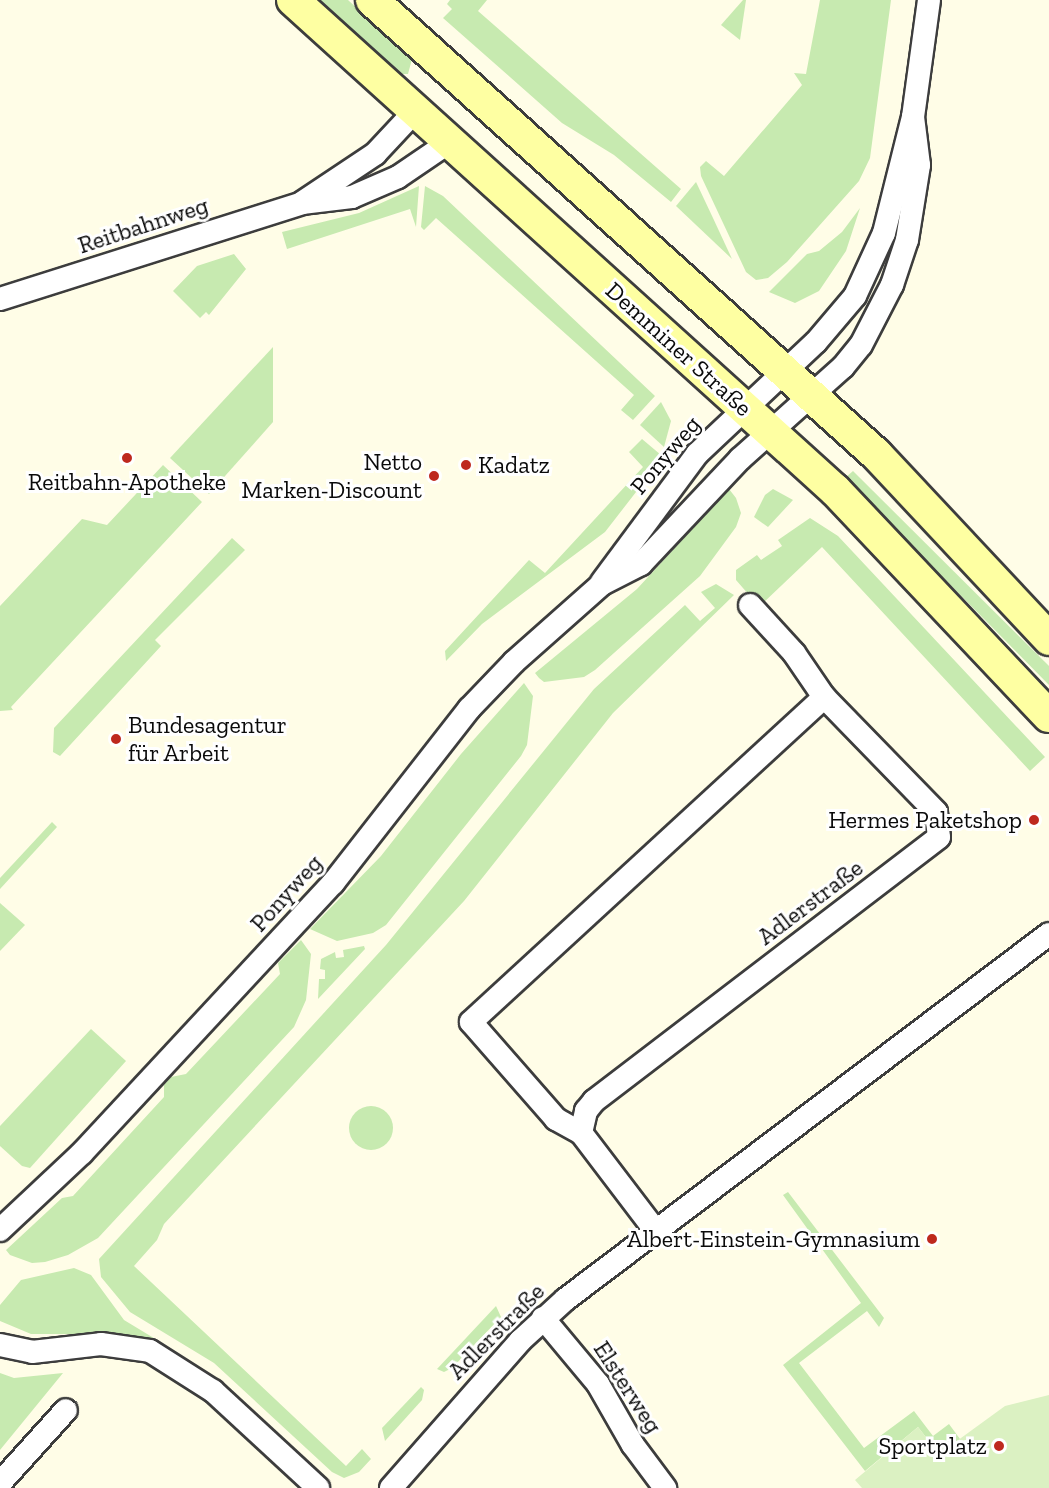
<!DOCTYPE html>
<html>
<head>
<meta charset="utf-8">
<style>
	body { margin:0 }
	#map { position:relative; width:1049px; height:1488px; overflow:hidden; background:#fffde7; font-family:"Zilla Slab",serif }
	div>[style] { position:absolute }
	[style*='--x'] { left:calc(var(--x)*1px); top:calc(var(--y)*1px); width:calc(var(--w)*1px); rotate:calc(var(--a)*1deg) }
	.green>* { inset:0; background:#c7eab0 }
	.round { border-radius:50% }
	.pitch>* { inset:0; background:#dbf1c2 }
	.roads { filter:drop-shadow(2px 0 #3d3d3d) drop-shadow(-2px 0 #3d3d3d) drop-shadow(0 2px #3d3d3d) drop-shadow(0 -2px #3d3d3d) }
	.minor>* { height:22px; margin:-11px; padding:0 11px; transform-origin:11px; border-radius:11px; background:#fff }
	.secondary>* { height:32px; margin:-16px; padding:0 16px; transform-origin:16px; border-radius:16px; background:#feffa2 }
	.dots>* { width:16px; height:16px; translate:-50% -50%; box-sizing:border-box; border:3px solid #fff; border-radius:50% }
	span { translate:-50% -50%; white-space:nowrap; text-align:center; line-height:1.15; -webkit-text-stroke:6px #fff; paint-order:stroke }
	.street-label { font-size:24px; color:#0a0a0a }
	.poi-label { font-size:24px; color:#0a0a0a }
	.right { translate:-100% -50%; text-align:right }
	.left { translate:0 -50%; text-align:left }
</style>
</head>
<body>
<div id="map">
	<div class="green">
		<i style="clip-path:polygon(320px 0,348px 0,412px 59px,408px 74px,402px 74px)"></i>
		<i style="clip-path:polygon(450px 0,487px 0,478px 11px,681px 189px,671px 202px,614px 155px,562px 123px,443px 18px,452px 9px,447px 4px)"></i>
		<i style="clip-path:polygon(743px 0,746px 0,740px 40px,721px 25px)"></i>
		<i style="clip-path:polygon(820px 0,891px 0,870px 158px,859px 181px,787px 262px,768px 278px,756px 280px,746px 272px,701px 176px,700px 167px,706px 161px,724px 176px,802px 85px,794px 73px,806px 74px)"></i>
		<i style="clip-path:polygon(696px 182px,713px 218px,732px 259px,676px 206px)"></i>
		<i style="clip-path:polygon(419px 186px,416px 227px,410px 209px,287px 249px,282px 232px,359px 213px)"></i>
		<i style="clip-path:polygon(425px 186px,443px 196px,655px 396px,633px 420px,621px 410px,634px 395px,436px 218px,424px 230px,421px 227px)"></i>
		<i style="clip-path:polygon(860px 208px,846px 251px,819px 291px,795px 303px,769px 292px,807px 254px,819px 251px,842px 232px)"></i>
		<i style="clip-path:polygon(234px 254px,246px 269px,209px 315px,206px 312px,200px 318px,173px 291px,197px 266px)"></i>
		<i style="clip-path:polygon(273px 347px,273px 422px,209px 494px,170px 458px)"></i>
		<i style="clip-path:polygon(661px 402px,671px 421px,664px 447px,640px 425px)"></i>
		<i style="clip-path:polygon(642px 439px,661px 455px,657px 465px,605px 532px,482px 624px,446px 661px,445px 651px,529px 560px,545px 573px,643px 467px,629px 452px)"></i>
		<i style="clip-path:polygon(163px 465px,202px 502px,11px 707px,13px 710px,0 711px,0 606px,82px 519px,107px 525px)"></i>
		<i style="clip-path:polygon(853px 471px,1049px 666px,1049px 685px,845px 478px)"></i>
		<i style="clip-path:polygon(729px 489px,736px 498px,741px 513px,736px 527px,700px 576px,595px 670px,584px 677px,544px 682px,539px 678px,535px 673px,637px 589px)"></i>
		<i style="clip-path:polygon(773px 489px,793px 500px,768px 527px,754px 517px,765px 495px)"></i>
		<i style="clip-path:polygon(810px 518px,838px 536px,1045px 757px,1030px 771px,822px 547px,761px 605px,756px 603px,736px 580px,736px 570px,757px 555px,761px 560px,782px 546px,778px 540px)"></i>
		<i style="clip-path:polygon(232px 538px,245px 550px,155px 640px,161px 646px,60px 756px,53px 752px,54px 728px)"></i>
		<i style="clip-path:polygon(716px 584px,734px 595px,613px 713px,464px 901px,164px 1224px,157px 1240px,134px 1266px,346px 1466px,362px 1449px,371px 1459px,359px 1472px,344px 1478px,332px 1472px,214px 1363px,130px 1312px,101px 1277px,99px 1259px,386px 945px,594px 689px,685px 605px,700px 621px,715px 608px,701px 592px)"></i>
		<i style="clip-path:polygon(524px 683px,533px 696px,527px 745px,521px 756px,386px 925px,373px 933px,337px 941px,310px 929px,381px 856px,461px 754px)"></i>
		<i style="clip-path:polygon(52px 822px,57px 827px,0 889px,0 878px)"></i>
		<i style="clip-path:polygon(0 903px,25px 925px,0 951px)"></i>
		<i style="clip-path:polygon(301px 940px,311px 954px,306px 1000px,294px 1027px,98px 1238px,68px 1255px,45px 1262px,32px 1263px,10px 1255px,6px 1250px,62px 1198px,73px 1196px,164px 1097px,164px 1085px,171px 1077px,186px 1074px,280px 974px,278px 963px)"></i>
		<i style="clip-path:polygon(364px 946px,365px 949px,318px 999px,319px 979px,325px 979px,325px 970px,320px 969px,321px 959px,335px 952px,336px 958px,344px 957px,343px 950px)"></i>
		<i style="clip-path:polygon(91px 1029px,126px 1061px,30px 1168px,22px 1166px,0 1146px,0 1126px)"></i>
		<i class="round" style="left:349px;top:1106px;width:44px;height:44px"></i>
		<i style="clip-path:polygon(788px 1192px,884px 1318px,879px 1327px,867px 1311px,799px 1363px,864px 1448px,914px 1411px,933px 1436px,949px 1424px,960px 1439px,939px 1454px,918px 1427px,865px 1471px,783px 1365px,861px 1303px,783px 1195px)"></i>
		<i style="clip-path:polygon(74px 1268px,91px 1275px,124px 1320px,162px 1343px,125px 1334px,31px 1334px,0 1321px,0 1305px,21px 1280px)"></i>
		<i style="clip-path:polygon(496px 1306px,501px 1317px,452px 1368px,444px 1372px,437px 1369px)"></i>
		<i style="clip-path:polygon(0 1373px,14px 1378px,63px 1373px,0 1450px)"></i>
		<i style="clip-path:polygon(421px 1387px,424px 1390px,422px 1400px,385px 1441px,382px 1428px)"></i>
	</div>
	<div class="pitch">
		<i style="clip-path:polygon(1049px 1395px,1049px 1488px,862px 1488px,855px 1480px,918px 1427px,939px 1454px,1005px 1406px)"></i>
	</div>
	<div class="roads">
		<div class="minor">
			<i style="--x:303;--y:202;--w:87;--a:-33.7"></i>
			<i style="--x:375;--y:154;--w:62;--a:-47"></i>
			<i style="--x:0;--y:299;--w:317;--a:-17.6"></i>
			<i style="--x:302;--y:203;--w:50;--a:-6.8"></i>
			<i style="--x:352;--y:197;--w:50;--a:-23.5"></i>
			<i style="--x:398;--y:177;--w:64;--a:-34.2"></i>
			<i style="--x:602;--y:582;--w:159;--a:-53.4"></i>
			<i style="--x:697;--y:454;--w:163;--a:-43.3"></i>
			<i style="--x:816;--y:342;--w:60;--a:-49.7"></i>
			<i style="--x:855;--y:296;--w:69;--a:-65.3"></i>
			<i style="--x:884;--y:233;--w:120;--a:-76"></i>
			<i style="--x:913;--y:117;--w:118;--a:-82.2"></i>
			<i style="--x:581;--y:1133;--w:29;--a:-151"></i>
			<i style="--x:556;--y:1119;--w:129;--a:-131.2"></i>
			<i style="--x:471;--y:1022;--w:480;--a:-42.6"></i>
			<i style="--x:0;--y:1230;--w:112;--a:-43.2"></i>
			<i style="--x:82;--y:1153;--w:369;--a:-47.1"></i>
			<i style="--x:333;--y:883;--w:221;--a:-52"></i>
			<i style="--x:469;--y:709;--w:65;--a:-46.2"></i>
			<i style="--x:514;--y:662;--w:118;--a:-41.6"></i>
			<i style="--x:602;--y:584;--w:44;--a:-27.1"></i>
			<i style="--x:641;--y:564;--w:144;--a:-46.7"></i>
			<i style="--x:740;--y:459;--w:138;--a:-41.8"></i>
			<i style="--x:843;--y:367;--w:28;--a:-51"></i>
			<i style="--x:861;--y:345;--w:68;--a:-62.7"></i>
			<i style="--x:892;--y:285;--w:47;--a:-71.6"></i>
			<i style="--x:907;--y:240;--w:76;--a:-80.9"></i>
			<i style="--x:919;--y:165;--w:48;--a:-97.1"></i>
			<i style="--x:655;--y:1230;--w:122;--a:-127.3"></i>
			<i style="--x:581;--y:1133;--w:23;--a:-77"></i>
			<i style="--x:586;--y:1111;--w:13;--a:-51"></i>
			<i style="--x:594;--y:1101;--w:434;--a:-37.4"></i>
			<i style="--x:939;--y:837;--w:25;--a:-97"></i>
			<i style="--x:936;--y:812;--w:161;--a:-134.2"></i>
			<i style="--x:824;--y:697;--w:53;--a:-124.3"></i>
			<i style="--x:794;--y:653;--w:65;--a:-132.5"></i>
			<i style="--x:543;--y:1318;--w:86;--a:50.2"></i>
			<i style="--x:598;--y:1384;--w:70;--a:60.2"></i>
			<i style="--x:633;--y:1445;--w:54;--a:53.3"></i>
			<i style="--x:0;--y:1345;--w:33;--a:12"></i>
			<i style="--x:32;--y:1352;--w:69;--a:-6.6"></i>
			<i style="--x:101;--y:1344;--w:49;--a:8.1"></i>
			<i style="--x:150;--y:1351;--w:75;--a:32.4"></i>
			<i style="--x:213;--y:1391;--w:143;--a:42.7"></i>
			<i style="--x:0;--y:1483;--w:98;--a:-47.9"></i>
			<i style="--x:391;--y:1488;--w:196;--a:-48.7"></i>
			<i style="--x:520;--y:1341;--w:62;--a:-42.4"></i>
			<i style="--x:566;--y:1299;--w:605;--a:-37.08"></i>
		</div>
		<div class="secondary">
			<i style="--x:293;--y:0;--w:731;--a:42.12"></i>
			<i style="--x:835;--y:490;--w:311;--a:46.6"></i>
			<i style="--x:372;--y:0;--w:680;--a:42.02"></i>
			<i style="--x:877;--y:455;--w:252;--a:46.9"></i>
		</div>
	</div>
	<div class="dots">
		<i style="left:127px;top:458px;background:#be291e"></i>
		<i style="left:466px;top:465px;background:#be291e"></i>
		<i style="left:434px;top:476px;background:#be291e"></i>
		<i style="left:116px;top:739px;background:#be291e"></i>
		<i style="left:1034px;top:820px;background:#be291e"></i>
		<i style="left:932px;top:1239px;background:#be291e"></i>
		<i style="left:999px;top:1446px;background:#be291e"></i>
	</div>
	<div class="street-label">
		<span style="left:143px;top:225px;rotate:-18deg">Reitbahnweg</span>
		<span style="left:679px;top:349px;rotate:42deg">Demminer Straße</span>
		<span style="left:665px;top:455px;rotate:-50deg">Ponyweg</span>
		<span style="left:286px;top:893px;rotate:-48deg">Ponyweg</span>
		<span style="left:810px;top:902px;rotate:-37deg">Adlerstraße</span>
		<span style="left:496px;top:1331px;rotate:-45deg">Adlerstraße</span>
		<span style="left:628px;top:1387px;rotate:57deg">Elsterweg</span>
	</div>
	<div class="poi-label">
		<span class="right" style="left:422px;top:476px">Netto<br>Marken-Discount</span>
		<span class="left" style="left:478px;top:465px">Kadatz</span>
		<span style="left:127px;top:482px">Reitbahn-Apotheke</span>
		<span class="left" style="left:128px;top:739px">Bundesagentur<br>für Arbeit</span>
		<span class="right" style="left:1022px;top:820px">Hermes Paketshop</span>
		<span class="right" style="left:920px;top:1239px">Albert-Einstein-Gymnasium</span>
		<span class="right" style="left:987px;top:1446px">Sportplatz</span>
	</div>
</div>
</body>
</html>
